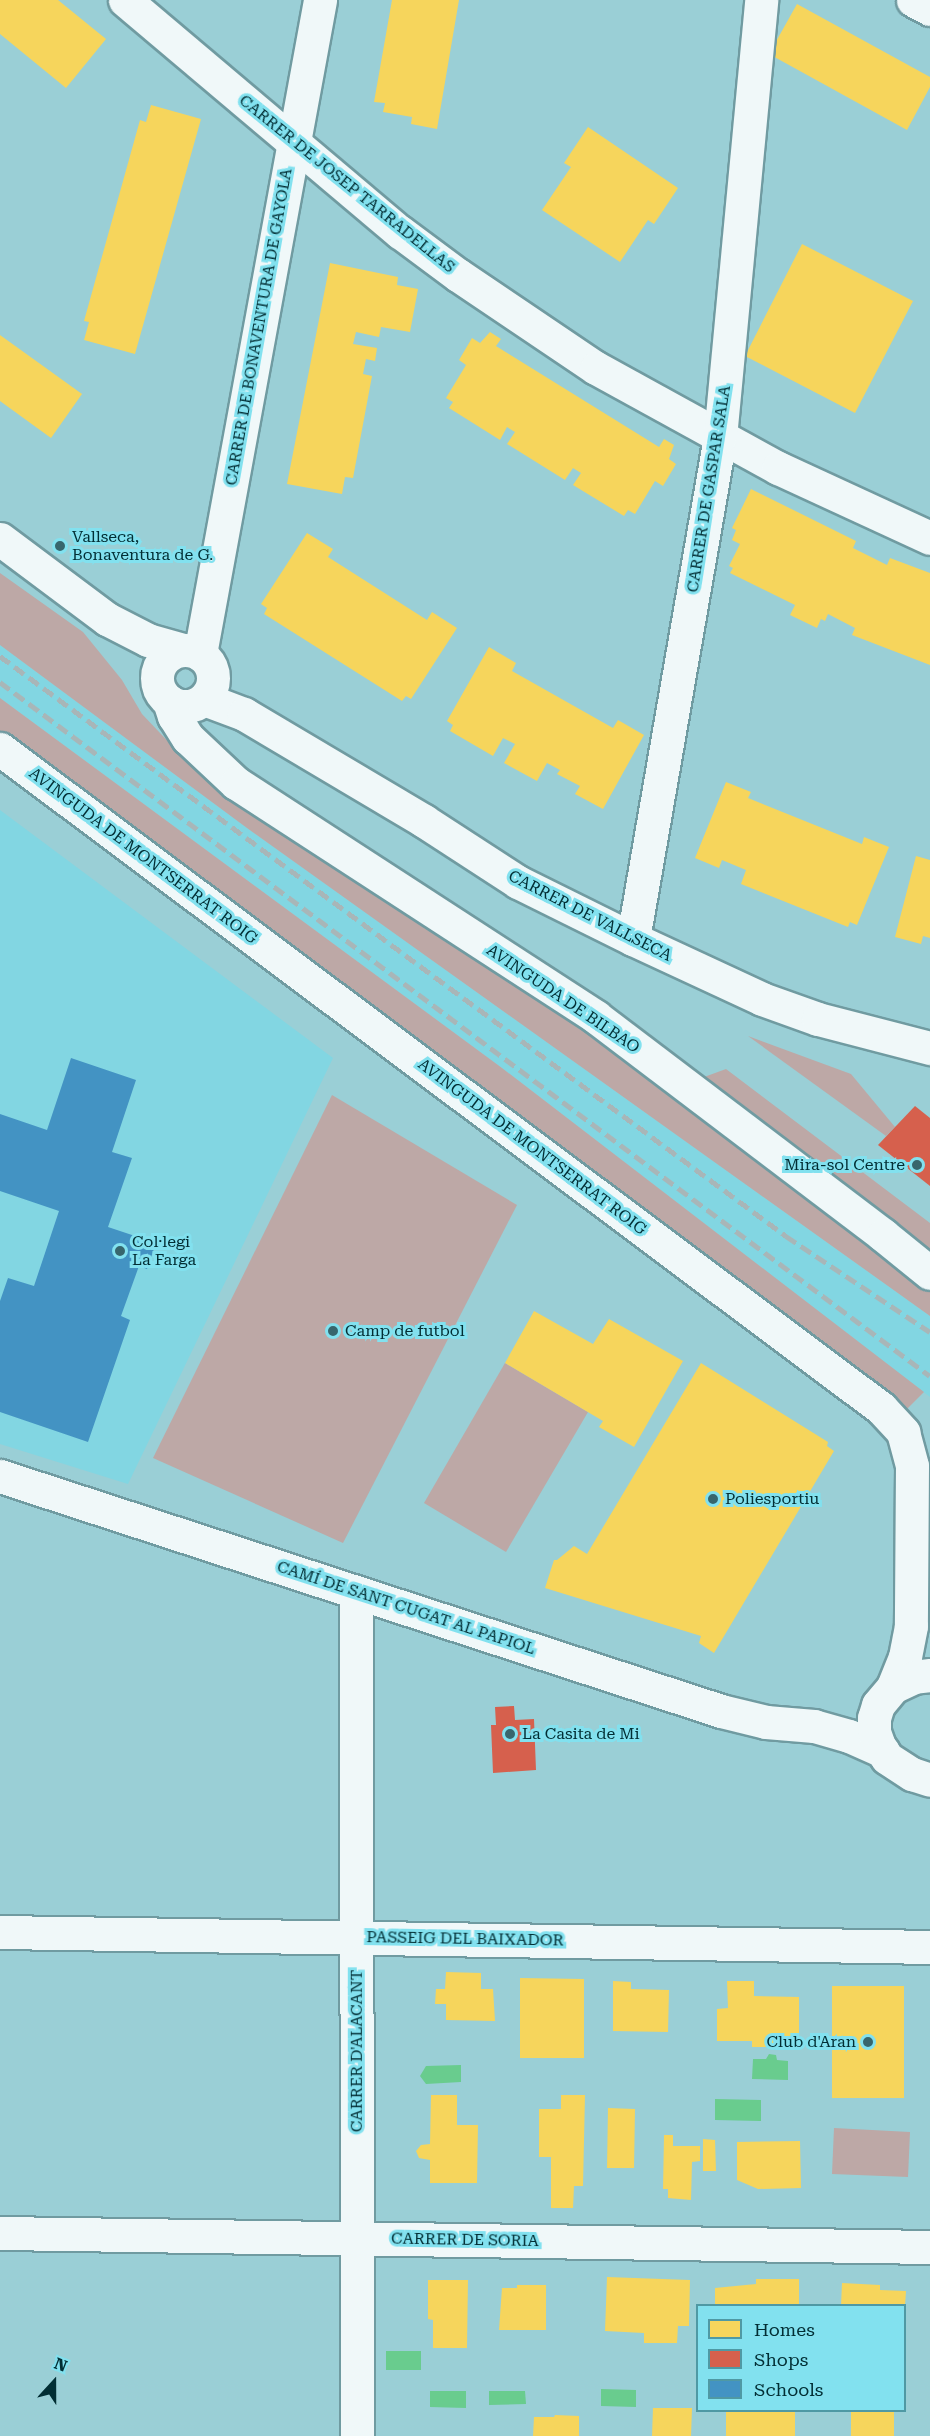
<!DOCTYPE html>
<html>
<head>
<meta charset="utf-8">
<style>
	body { margin:0 }
	#map { position:relative; width:930px; height:2436px; overflow:hidden; background:#9acfd6; font-family:"Roboto Serif",serif }
	div>[style] { position:absolute }
	[style*='--x'] { left:calc(var(--x)*1px); top:calc(var(--y)*1px); width:calc(var(--w)*1px); rotate:calc(var(--a)*1deg) }
	.built>* { inset:0; background:#82d6e2 }
	.green>* { inset:0; background:#bda8a6 }
	.water>* { inset:0; background:#69cc8e }
	.homes>* { inset:0; background:#f6d55c }
	.shops>* { inset:0; background:#d6604d }
	.schools>* { inset:0; background:#4393c3 }
	.roads { filter:drop-shadow(2px 0 #709ba1) drop-shadow(-2px 0 #709ba1) drop-shadow(0 2px #709ba1) drop-shadow(0 -2px #709ba1) }
	.minor>* { height:33px; margin:-16.5px; padding:0 16.5px; transform-origin:16.5px; border-radius:16.5px; background:#f0f8f9 }
	.minor>.ring { margin:-16.5px; padding:0; box-sizing:content-box; background:none; border:33px solid #f0f8f9; border-radius:50% }
	.rail>* { height:4.5px; margin-top:-2.25px; transform-origin:0; background:repeating-linear-gradient(90deg,#a8b6b8 0 12px,transparent 0 18px) }
	.dots>* { width:16px; height:16px; translate:-50% -50%; box-sizing:border-box; border:3px solid #82e1ef; border-radius:50% }
	span { translate:-50% -50%; white-space:nowrap; text-align:center; line-height:1.15; -webkit-text-stroke:6px #82e1ef; paint-order:stroke }
	.street-label { font-size:16px; color:#022e34 }
	.poi-label { font-size:16px; color:#022e34 }
	.left { translate:0 -50%; text-align:left }
	.right { translate:-100% -50%; text-align:right }
	.legend { position:absolute; left:696px; top:2304px; width:210px; height:108px; box-sizing:border-box; background:#82e1ef; border:2px solid #4f99a4; margin:0; padding:8px 10px; list-style:none; font-size:18px; color:#022e34 }
	.legend li { display:flex; align-items:center; gap:12px; height:30px }
	.legend b { width:30px; border:2px solid #4f99a4 }
	.north { position:absolute; left:24px; top:2352px; width:60px; height:60px; -webkit-text-stroke:4px #82e1ef; paint-order:stroke; rotate:21deg; font-size:16px; font-weight:700; line-height:24px; text-align:center; color:#022e34 }
	.north::after { content:''; display:block; margin:auto; width:21px; height:27px; background:#022e34; clip-path:polygon(50% 0,100% 100%,50% 72%,0 100%) }
</style>
</head>
<body>
<div id="map">
	<div class="built">
		<i style="clip-path:polygon(0 645px,247px 828px,930px 1316px,930px 1397px,502px 1068px,0 698px)"></i>
		<i style="clip-path:polygon(0 810px,333px 1058px,128px 1484px,0 1444px)"></i>
	</div>
	<div class="green">
		<i style="clip-path:polygon(0 573px,83px 632px,122px 680px,142px 714px,198px 773px,351px 879px,674px 1088px,726px 1069px,930px 1223px,930px 1316px,247px 828px,0 645px)"></i>
		<i style="clip-path:polygon(0 698px,502px 1068px,924px 1392px,907px 1409px,651px 1215px,0 734px)"></i>
		<i style="clip-path:polygon(748px 1036px,851px 1074px,895px 1127px,886px 1136px)"></i>
		<i style="clip-path:polygon(332px 1095px,517px 1205px,343px 1543px,153px 1458px)"></i>
		<i style="clip-path:polygon(505px 1363px,588px 1412px,506px 1552px,424px 1503px)"></i>
		<i style="clip-path:polygon(834px 2128px,910px 2132px,908px 2177px,832px 2174px)"></i>
	</div>
	<div class="water">
		<i style="clip-path:polygon(769px 2054px,776px 2055px,777px 2060px,788px 2061px,788px 2080px,752px 2079px,753px 2059px,766px 2059px)"></i>
		<i style="clip-path:polygon(461px 2065px,461px 2082px,426px 2084px,420px 2076px,426px 2066px)"></i>
		<i style="clip-path:polygon(715px 2099px,761px 2100px,761px 2121px,715px 2120px)"></i>
		<i style="clip-path:polygon(386px 2351px,421px 2351px,421px 2370px,386px 2370px)"></i>
		<i style="clip-path:polygon(601px 2389px,636px 2390px,636px 2407px,601px 2406px)"></i>
		<i style="clip-path:polygon(430px 2391px,466px 2391px,466px 2408px,430px 2407px)"></i>
		<i style="clip-path:polygon(489px 2391px,525px 2391px,526px 2404px,489px 2405px)"></i>
	</div>
	<div class="homes">
		<i style="clip-path:polygon(0 0,58px 0,106px 39px,66px 88px,0 34px)"></i>
		<i style="clip-path:polygon(392px 0,459px 0,437px 129px,411px 124px,412px 117px,383px 112px,385px 103px,374px 102px)"></i>
		<i style="clip-path:polygon(797px 4px,930px 77px,930px 87px,907px 130px,769px 54px)"></i>
		<i style="clip-path:polygon(151px 105px,201px 119px,135px 354px,84px 340px,89px 322px,84px 321px,140px 120px,146px 122px)"></i>
		<i style="clip-path:polygon(588px 127px,678px 188px,654px 224px,648px 220px,620px 262px,542px 210px,571px 167px,564px 163px)"></i>
		<i style="clip-path:polygon(802px 244px,913px 301px,855px 413px,745px 356px)"></i>
		<i style="clip-path:polygon(330px 263px,398px 277px,397px 285px,418px 289px,410px 332px,381px 327px,379px 337px,356px 332px,353px 344px,377px 348px,375px 361px,366px 359px,363px 374px,372px 376px,353px 478px,345px 477px,342px 494px,287px 484px)"></i>
		<i style="clip-path:polygon(490px 332px,501px 339px,496px 346px,659px 447px,664px 439px,674px 445px,669px 459px,676px 464px,663px 486px,655px 481px,635px 514px,628px 510px,624px 516px,573px 485px,581px 473px,573px 468px,565px 480px,507px 444px,515px 432px,507px 427px,500px 440px,449px 408px,453px 402px,446px 398px,466px 365px,459px 360px,472px 338px,480px 343px)"></i>
		<i style="clip-path:polygon(0 335px,82px 394px,51px 438px,0 401px)"></i>
		<i style="clip-path:polygon(751px 489px,856px 541px,853px 548px,887px 565px,890px 558px,930px 573px,930px 665px,852px 635px,855px 628px,828px 614px,825px 621px,821px 619px,817px 628px,790px 615px,795px 605px,730px 573px,733px 568px,729px 566px,740px 544px,732px 540px,736px 530px,732px 528px)"></i>
		<i style="clip-path:polygon(307px 533px,333px 549px,328px 557px,427px 620px,432px 612px,457px 628px,411px 699px,406px 696px,402px 701px,264px 614px,267px 608px,261px 604px)"></i>
		<i style="clip-path:polygon(489px 647px,516px 663px,512px 671px,613px 728px,618px 720px,644px 735px,603px 809px,575px 794px,580px 786px,557px 774px,560px 770px,547px 763px,537px 781px,504px 763px,515px 744px,503px 738px,493px 756px,450px 731px,453px 725px,447px 721px)"></i>
		<i style="clip-path:polygon(726px 782px,751px 792px,748px 798px,862px 844px,864px 837px,889px 847px,857px 925px,850px 922px,848px 927px,741px 884px,746px 870px,722px 860px,719px 868px,695px 858px)"></i>
		<i style="clip-path:polygon(916px 856px,930px 860px,930px 938px,923px 936px,921px 944px,895px 937px)"></i>
		<i style="clip-path:polygon(534px 1311px,593px 1344px,609px 1319px,683px 1361px,634px 1447px,599px 1427px,603px 1421px,505px 1363px)"></i>
		<i style="clip-path:polygon(701px 1363px,828px 1442px,827px 1446px,834px 1451px,714px 1653px,699px 1643px,701px 1636px,545px 1588px,554px 1560px,557px 1560px,574px 1546px,587px 1554px)"></i>
		<i style="clip-path:polygon(446px 1972px,481px 1973px,481px 1989px,493px 1989px,495px 2021px,446px 2020px,446px 2004px,435px 2004px,436px 1989px,445px 1989px)"></i>
		<i style="clip-path:polygon(520px 1978px,584px 1979px,584px 2058px,520px 2058px)"></i>
		<i style="clip-path:polygon(613px 1981px,631px 1982px,631px 1989px,669px 1990px,668px 2032px,613px 2031px)"></i>
		<i style="clip-path:polygon(727px 1981px,754px 1981px,754px 1996px,799px 1997px,799px 2047px,752px 2047px,752px 2041px,717px 2041px,717px 2009px,728px 2008px)"></i>
		<i style="clip-path:polygon(832px 1986px,904px 1986px,904px 2098px,832px 2098px)"></i>
		<i style="clip-path:polygon(431px 2095px,457px 2095px,457px 2125px,478px 2125px,477px 2183px,430px 2183px,430px 2160px,419px 2158px,416px 2151px,421px 2145px,430px 2144px)"></i>
		<i style="clip-path:polygon(561px 2095px,585px 2095px,583px 2186px,574px 2186px,573px 2208px,551px 2208px,551px 2157px,539px 2157px,539px 2109px,561px 2109px)"></i>
		<i style="clip-path:polygon(608px 2108px,635px 2109px,634px 2168px,607px 2168px)"></i>
		<i style="clip-path:polygon(664px 2135px,673px 2135px,673px 2146px,700px 2146px,700px 2161px,692px 2162px,691px 2200px,668px 2198px,668px 2189px,663px 2189px)"></i>
		<i style="clip-path:polygon(703px 2139px,715px 2140px,716px 2171px,703px 2171px)"></i>
		<i style="clip-path:polygon(800px 2141px,801px 2188px,758px 2189px,737px 2180px,737px 2142px)"></i>
		<i style="clip-path:polygon(607px 2277px,690px 2280px,689px 2326px,678px 2326px,677px 2343px,644px 2343px,644px 2333px,605px 2331px)"></i>
		<i style="clip-path:polygon(756px 2279px,799px 2279px,799px 2306px,715px 2306px,715px 2288px,756px 2284px)"></i>
		<i style="clip-path:polygon(428px 2280px,468px 2280px,467px 2348px,433px 2348px,433px 2320px,428px 2319px)"></i>
		<i style="clip-path:polygon(842px 2283px,880px 2285px,880px 2290px,906px 2291px,905px 2306px,841px 2306px)"></i>
		<i style="clip-path:polygon(517px 2285px,546px 2285px,546px 2330px,499px 2330px,502px 2288px,517px 2288px)"></i>
		<i style="clip-path:polygon(653px 2408px,692px 2408px,691px 2436px,652px 2436px)"></i>
		<i style="clip-path:polygon(726px 2410px,795px 2410px,795px 2436px,726px 2436px)"></i>
		<i style="clip-path:polygon(851px 2410px,894px 2410px,894px 2436px,851px 2436px)"></i>
		<i style="clip-path:polygon(555px 2415px,579px 2416px,579px 2436px,533px 2436px,534px 2417px,554px 2417px)"></i>
	</div>
	<div class="shops">
		<i style="clip-path:polygon(915px 1106px,930px 1118px,930px 1186px,878px 1145px)"></i>
		<i style="clip-path:polygon(514px 1706px,515px 1720px,534px 1719px,536px 1770px,493px 1773px,491px 1725px,496px 1725px,495px 1707px)"></i>
	</div>
	<div class="schools">
		<i style="clip-path:polygon(71px 1058px,136px 1080px,112px 1152px,132px 1158px,108px 1227px,156px 1243px,147px 1269px,139px 1266px,121px 1316px,130px 1320px,88px 1442px,0 1412px,0 1301px,8px 1278px,34px 1286px,59px 1211px,0 1191px,0 1114px,47px 1130px)"></i>
	</div>
	<div class="roads">
		<div class="minor">
			<i style="--x:125;--y:0;--w:360;--a:40.2"></i>
			<i style="--x:400;--y:232;--w:72;--a:36.6"></i>
			<i style="--x:458;--y:275;--w:166;--a:34"></i>
			<i style="--x:596;--y:368;--w:208;--a:28.8"></i>
			<i style="--x:778;--y:468;--w:167;--a:24.7"></i>
			<i style="--x:913;--y:0;--w:19;--a:28"></i>
			<i style="--x:0;--y:539;--w:134;--a:36.8"></i>
			<i style="--x:107;--y:619;--w:46;--a:27.1"></i>
			<i style="--x:148;--y:640;--w:36;--a:16"></i>
			<i class="ring" style="left:157px;top:650px;width:23px;height:23px"></i>
			<i style="--x:200;--y:654;--w:665;--a:-79.6"></i>
			<i style="--x:204;--y:699;--w:43;--a:20.6"></i>
			<i style="--x:244;--y:714;--w:209;--a:30.7"></i>
			<i style="--x:424;--y:821;--w:112;--a:33"></i>
			<i style="--x:518;--y:882;--w:128;--a:26.4"></i>
			<i style="--x:633;--y:939;--w:142;--a:24.9"></i>
			<i style="--x:762;--y:999;--w:59;--a:19.7"></i>
			<i style="--x:818;--y:1019;--w:116;--a:14.5"></i>
			<i style="--x:169;--y:701;--w:16;--a:72"></i>
			<i style="--x:174;--y:716;--w:26;--a:58"></i>
			<i style="--x:188;--y:738;--w:66;--a:43.2"></i>
			<i style="--x:236;--y:783;--w:429;--a:33"></i>
			<i style="--x:596;--y:1017;--w:360;--a:37.2"></i>
			<i style="--x:883;--y:1235;--w:60;--a:39"></i>
			<i style="--x:0;--y:749;--w:1100;--a:36.8"></i>
			<i style="--x:881;--y:1408;--w:33;--a:47"></i>
			<i style="--x:903;--y:1432;--w:35;--a:75"></i>
			<i style="--x:912;--y:1466;--w:160;--a:90.4"></i>
			<i style="--x:911;--y:1626;--w:32;--a:101"></i>
			<i style="--x:905;--y:1657;--w:32;--a:112"></i>
			<i style="--x:633;--y:939;--w:509;--a:-80.17"></i>
			<i style="--x:720;--y:437;--w:439;--a:-84.6"></i>
			<i style="--x:0;--y:1476;--w:758;--a:18.05"></i>
			<i style="--x:721;--y:1711;--w:46;--a:13.7"></i>
			<i style="--x:766;--y:1722;--w:48;--a:4.8"></i>
			<i style="--x:814;--y:1726;--w:36;--a:16"></i>
			<i style="--x:849;--y:1736;--w:37;--a:24"></i>
			<i style="--x:356;--y:1594;--w:842;--a:89.93"></i>
			<i style="--x:930;--y:1675;--w:16;--a:173"></i>
			<i style="--x:914;--y:1677;--w:23;--a:155"></i>
			<i style="--x:893;--y:1687;--w:23;--a:130"></i>
			<i style="--x:878;--y:1705;--w:14;--a:107"></i>
			<i style="--x:874;--y:1718;--w:14;--a:90"></i>
			<i style="--x:874;--y:1732;--w:15;--a:70"></i>
			<i style="--x:879;--y:1746;--w:14;--a:56"></i>
			<i style="--x:887;--y:1758;--w:30;--a:33"></i>
			<i style="--x:912;--y:1774;--w:19;--a:18"></i>
			<i style="--x:0;--y:1932;--w:930;--a:0.92"></i>
			<i style="--x:0;--y:2233;--w:930;--a:0.86"></i>
		</div>
	</div>
	<div class="rail">
		<i style="--x:0;--y:656;--w:977;--a:36.42"></i>
		<i style="--x:786;--y:1236;--w:173;--a:33.7"></i>
		<i style="--x:0;--y:682;--w:1160;--a:36.73"></i>
	</div>
	<div class="dots">
		<i style="left:60px;top:546px;background:#37666d"></i>
		<i style="left:917px;top:1165px;background:#37666d"></i>
		<i style="left:120px;top:1251px;background:#37666d"></i>
		<i style="left:333px;top:1331px;background:#37666d"></i>
		<i style="left:713px;top:1499px;background:#37666d"></i>
		<i style="left:510px;top:1734px;background:#37666d"></i>
		<i style="left:868px;top:2042px;background:#37666d"></i>
	</div>
	<div class="street-label">
		<span style="left:347px;top:184px;rotate:39deg">CARRER DE JOSEP TARRADELLAS</span>
		<span style="left:259px;top:327px;rotate:-80deg">CARRER DE BONAVENTURA DE GAYOLA</span>
		<span style="left:709px;top:489px;rotate:-81deg">CARRER DE GASPAR SALA</span>
		<span style="left:143px;top:856px;rotate:37deg">AVINGUDA DE MONTSERRAT ROIG</span>
		<span style="left:590px;top:916px;rotate:27deg">CARRER DE VALLSECA</span>
		<span style="left:563px;top:999px;rotate:34deg">AVINGUDA DE BILBAO</span>
		<span style="left:532px;top:1147px;rotate:37deg">AVINGUDA DE MONTSERRAT ROIG</span>
		<span style="left:406px;top:1608px;rotate:18deg">CAMÍ DE SANT CUGAT AL PAPIOL</span>
		<span style="left:465px;top:1939px;rotate:1deg">PASSEIG DEL BAIXADOR</span>
		<span style="left:357px;top:2051px;rotate:-90deg">CARRER D'ALACANT</span>
		<span style="left:465px;top:2240px;rotate:1deg">CARRER DE SORIA</span>
	</div>
	<div class="poi-label">
		<span class="left" style="left:72px;top:546px">Vallseca,<br>Bonaventura de G.</span>
		<span class="right" style="left:905px;top:1165px">Mira-sol Centre</span>
		<span class="left" style="left:132px;top:1251px">Col·legi<br>La Farga</span>
		<span class="left" style="left:345px;top:1331px">Camp de futbol</span>
		<span class="left" style="left:725px;top:1499px">Poliesportiu</span>
		<span class="left" style="left:522px;top:1734px">La Casita de Mi</span>
		<span class="right" style="left:856px;top:2042px">Club d'Aran</span>
	</div>
	<ul class="legend">
	<li><b style="height:16px;background:#f6d55c"></b>Homes</li>
	<li><b style="height:16px;background:#d6604d"></b>Shops</li>
	<li><b style="height:16px;background:#4393c3"></b>Schools</li>
	</ul>
	<div class="north">N</div>
</div>
</body>
</html>
